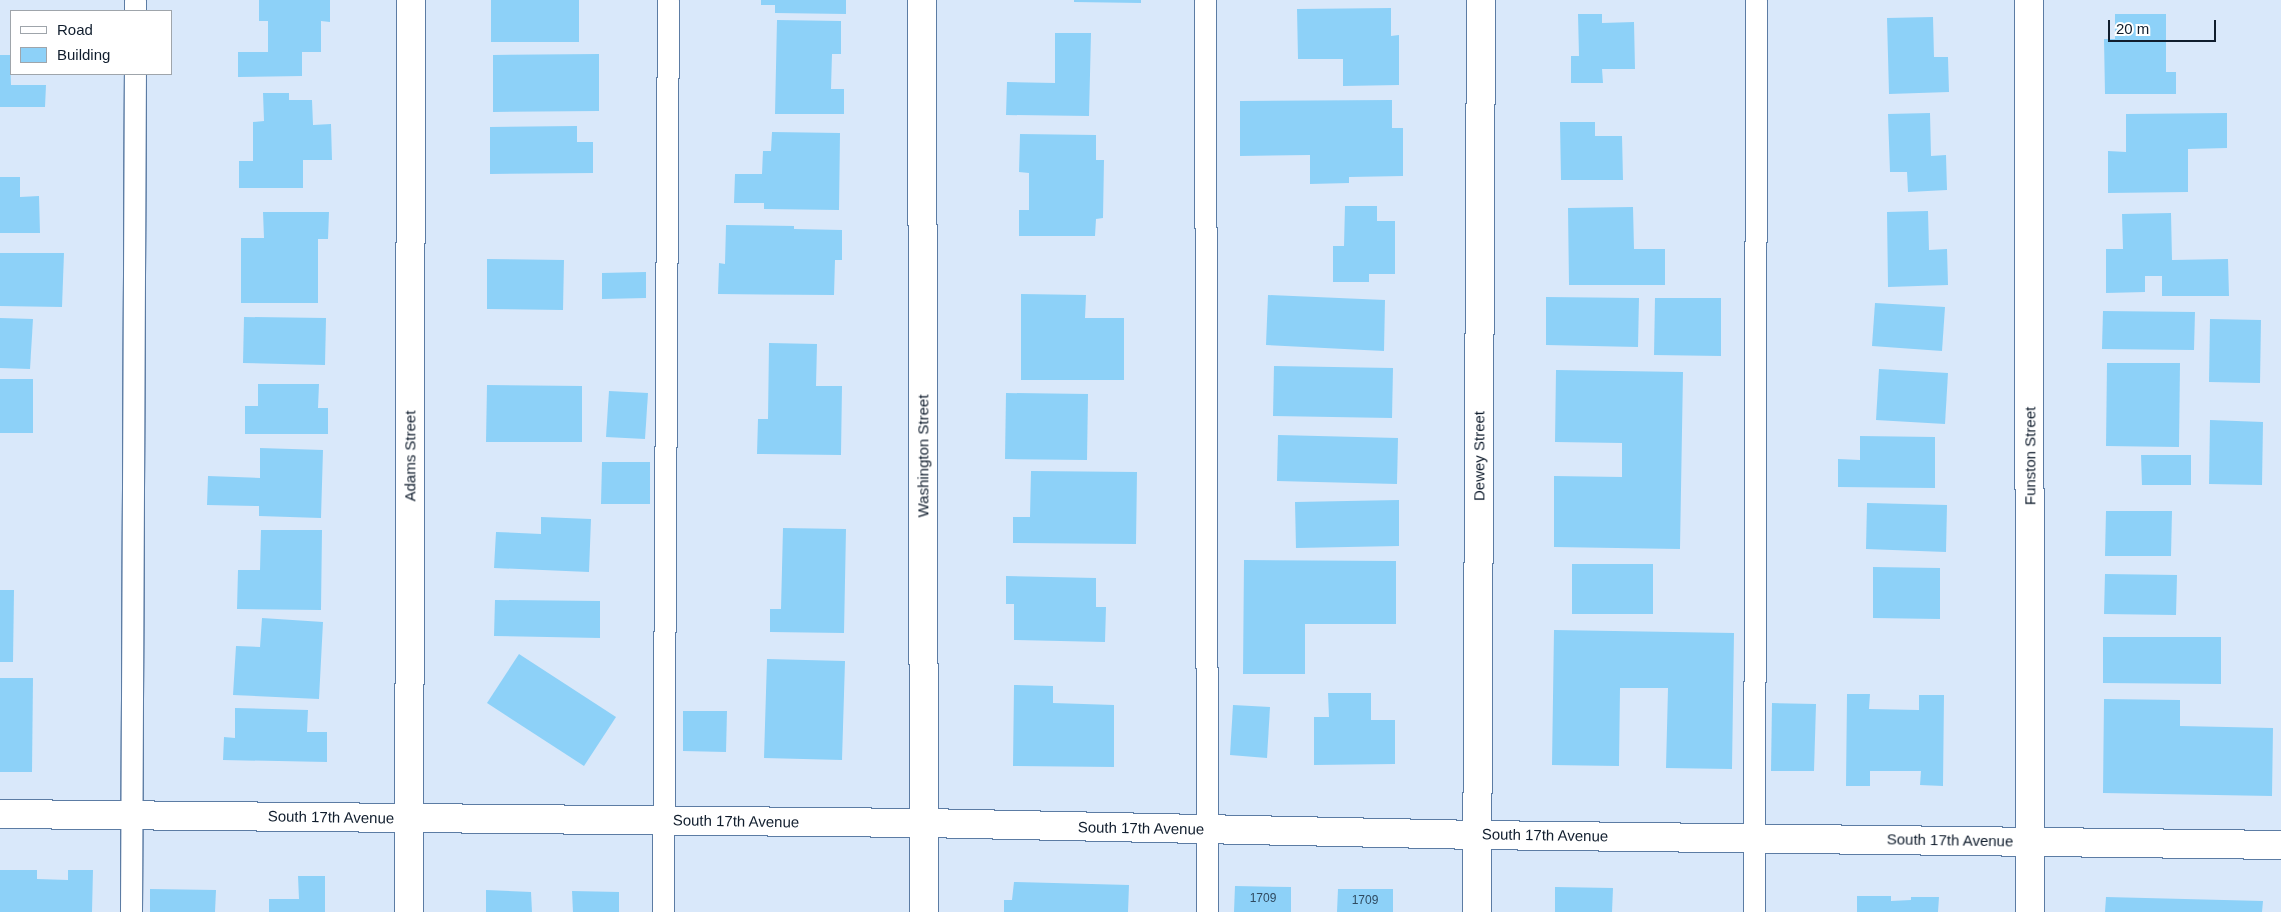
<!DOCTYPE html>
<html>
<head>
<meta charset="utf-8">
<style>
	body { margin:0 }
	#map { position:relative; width:2281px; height:912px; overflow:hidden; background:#d9e8fa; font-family:Arial,sans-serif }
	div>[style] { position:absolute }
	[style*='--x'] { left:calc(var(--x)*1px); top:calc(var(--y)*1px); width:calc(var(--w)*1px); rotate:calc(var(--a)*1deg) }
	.building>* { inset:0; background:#8dd1f8 }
	.roads { filter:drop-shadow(1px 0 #5c7ca4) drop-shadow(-1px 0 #5c7ca4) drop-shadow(0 1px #5c7ca4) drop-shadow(0 -1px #5c7ca4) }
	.lane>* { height:21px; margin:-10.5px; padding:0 10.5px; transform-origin:10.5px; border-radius:10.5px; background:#fff }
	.street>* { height:28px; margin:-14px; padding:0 14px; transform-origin:14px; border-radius:14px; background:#fff }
	.secondary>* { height:28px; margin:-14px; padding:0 14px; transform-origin:14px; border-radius:14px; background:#fff }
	span { translate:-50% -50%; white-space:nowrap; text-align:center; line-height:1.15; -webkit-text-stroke:4px #fff; paint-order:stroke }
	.number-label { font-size:12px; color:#2f4a60 }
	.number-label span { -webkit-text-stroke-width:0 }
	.street-label { font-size:15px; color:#101d2d }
	.legend { position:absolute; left:10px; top:10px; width:162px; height:65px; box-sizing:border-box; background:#fff; border:1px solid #9fa5ab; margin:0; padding:6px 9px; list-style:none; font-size:15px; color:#101d2d }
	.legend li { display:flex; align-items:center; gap:10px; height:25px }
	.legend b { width:25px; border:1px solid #9fa5ab }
	.scale { position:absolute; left:2108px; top:20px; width:108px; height:22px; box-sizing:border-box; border:2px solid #101d2d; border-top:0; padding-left:6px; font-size:15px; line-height:18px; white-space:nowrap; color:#101d2d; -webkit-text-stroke:4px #fff; paint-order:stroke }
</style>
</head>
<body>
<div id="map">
	<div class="building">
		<i style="clip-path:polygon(259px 0,330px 0,330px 22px,321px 21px,321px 52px,302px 52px,302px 76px,238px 77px,238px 52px,268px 52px,268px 21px,259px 21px)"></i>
		<i style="clip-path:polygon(491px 0,579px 0,579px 42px,491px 42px)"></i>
		<i style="clip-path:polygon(761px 0,846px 0,846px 14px,775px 13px,775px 5px,761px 5px)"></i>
		<i style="clip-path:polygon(1074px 0,1141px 0,1141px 3px,1074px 2px)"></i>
		<i style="clip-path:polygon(1391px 8px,1391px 36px,1399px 35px,1399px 85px,1343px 86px,1343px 59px,1298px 59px,1297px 9px)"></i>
		<i style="clip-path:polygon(1578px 14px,1602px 14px,1602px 23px,1634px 22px,1635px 69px,1602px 69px,1603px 83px,1571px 83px,1571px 56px,1579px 56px)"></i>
		<i style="clip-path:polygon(2115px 14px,2166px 14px,2166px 72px,2176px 72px,2176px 94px,2105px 94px,2104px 39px,2115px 39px)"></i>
		<i style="clip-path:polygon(1933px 17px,1934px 57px,1948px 57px,1949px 92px,1889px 94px,1887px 18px)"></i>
		<i style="clip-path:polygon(777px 20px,841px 21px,841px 54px,832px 54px,831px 89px,844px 89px,844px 114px,775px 114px)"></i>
		<i style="clip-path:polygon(1055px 33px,1091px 33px,1089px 116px,1006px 115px,1007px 82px,1055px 83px)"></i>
		<i style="clip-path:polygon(599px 54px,599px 111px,493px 112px,493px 55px)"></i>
		<i style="clip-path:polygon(0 55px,10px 55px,11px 85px,46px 85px,45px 107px,0 107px)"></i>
		<i style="clip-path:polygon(263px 93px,289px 93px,289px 100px,312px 100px,313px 125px,331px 124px,332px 160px,303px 160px,303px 188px,239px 188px,239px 161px,253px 161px,253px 122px,264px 121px)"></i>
		<i style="clip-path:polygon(1392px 100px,1392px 128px,1403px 128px,1403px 176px,1349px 177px,1349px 183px,1310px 184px,1310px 155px,1240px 156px,1240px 101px)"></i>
		<i style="clip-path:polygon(1930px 113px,1931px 156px,1946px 155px,1947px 190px,1908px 192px,1907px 172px,1890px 172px,1888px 114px)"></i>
		<i style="clip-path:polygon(2227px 113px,2227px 148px,2188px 149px,2188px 192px,2108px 193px,2108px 151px,2126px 152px,2126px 114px)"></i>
		<i style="clip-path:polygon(1560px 122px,1595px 122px,1595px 136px,1622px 136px,1623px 180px,1561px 180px)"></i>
		<i style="clip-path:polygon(577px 126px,577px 142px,593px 142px,593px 173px,490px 174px,490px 127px)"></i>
		<i style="clip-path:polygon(772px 132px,840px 133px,839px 210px,764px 209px,764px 203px,734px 203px,735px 174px,762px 174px,763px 151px,771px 151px)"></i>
		<i style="clip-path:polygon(1020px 134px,1096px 135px,1096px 160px,1104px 160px,1103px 218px,1096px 219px,1095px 236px,1019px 236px,1019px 210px,1029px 210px,1029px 173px,1019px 172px)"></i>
		<i style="clip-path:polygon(0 177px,20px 177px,20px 197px,39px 196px,40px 233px,0 233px)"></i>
		<i style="clip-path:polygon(1345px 206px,1377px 206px,1377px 221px,1395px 221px,1395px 274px,1369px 274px,1369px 282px,1333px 282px,1333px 246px,1344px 246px)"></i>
		<i style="clip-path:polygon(1633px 207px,1634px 249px,1665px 249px,1665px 285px,1569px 285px,1568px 208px)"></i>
		<i style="clip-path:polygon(1928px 211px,1929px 250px,1947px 249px,1948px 285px,1888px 287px,1887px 212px)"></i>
		<i style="clip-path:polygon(263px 212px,329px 212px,328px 239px,318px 239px,318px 303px,241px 303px,241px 238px,264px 238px)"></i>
		<i style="clip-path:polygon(2171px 213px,2172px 260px,2228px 259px,2229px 296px,2162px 296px,2162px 276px,2145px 276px,2145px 292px,2106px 293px,2106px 249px,2123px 249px,2122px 214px)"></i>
		<i style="clip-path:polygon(726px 225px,794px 226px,794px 229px,842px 230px,842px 260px,835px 260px,834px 295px,718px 294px,719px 263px,725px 264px)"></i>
		<i style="clip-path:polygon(0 253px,64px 253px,62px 307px,0 306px)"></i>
		<i style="clip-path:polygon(487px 259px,564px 260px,563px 310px,487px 309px)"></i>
		<i style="clip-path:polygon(646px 272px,646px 298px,602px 299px,602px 273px)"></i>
		<i style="clip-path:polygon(1021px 294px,1086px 295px,1085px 318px,1124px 318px,1124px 380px,1021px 380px)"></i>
		<i style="clip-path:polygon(1268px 295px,1385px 300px,1384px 351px,1266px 345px)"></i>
		<i style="clip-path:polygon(1546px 297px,1639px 298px,1638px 347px,1546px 345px)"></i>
		<i style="clip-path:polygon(1655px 298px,1721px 298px,1721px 356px,1654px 355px)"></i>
		<i style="clip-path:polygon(1875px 303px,1945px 307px,1942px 351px,1872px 346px)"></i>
		<i style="clip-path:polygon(2103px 311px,2195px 312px,2194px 350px,2102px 349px)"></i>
		<i style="clip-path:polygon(244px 317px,326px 318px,325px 365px,243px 363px)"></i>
		<i style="clip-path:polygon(0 318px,33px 319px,30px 369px,0 368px)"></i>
		<i style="clip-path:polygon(2210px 319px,2261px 320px,2260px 383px,2209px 382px)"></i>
		<i style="clip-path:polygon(769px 343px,817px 344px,816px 386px,842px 386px,841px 455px,757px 454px,758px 419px,768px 419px)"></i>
		<i style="clip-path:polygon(2107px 363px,2180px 363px,2179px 447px,2106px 446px)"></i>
		<i style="clip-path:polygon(1274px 366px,1393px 368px,1392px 418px,1273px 416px)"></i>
		<i style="clip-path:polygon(1879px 369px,1948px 373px,1945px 424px,1876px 420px)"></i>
		<i style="clip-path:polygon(1556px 370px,1683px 372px,1680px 549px,1554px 547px,1554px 476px,1622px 477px,1622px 443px,1555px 442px)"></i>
		<i style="clip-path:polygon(0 379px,33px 379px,33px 433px,0 433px)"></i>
		<i style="clip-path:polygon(258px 384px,319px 384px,318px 408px,328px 408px,328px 434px,245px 434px,245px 406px,258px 406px)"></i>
		<i style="clip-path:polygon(487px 385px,582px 386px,582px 442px,486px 442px)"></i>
		<i style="clip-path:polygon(609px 391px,648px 393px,645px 439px,606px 437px)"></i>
		<i style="clip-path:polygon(1006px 393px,1088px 394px,1087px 460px,1005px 459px)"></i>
		<i style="clip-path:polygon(2210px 420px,2263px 422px,2262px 485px,2209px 484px)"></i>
		<i style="clip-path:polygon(1278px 435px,1398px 438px,1397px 484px,1277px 481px)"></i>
		<i style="clip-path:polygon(1860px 436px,1935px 437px,1935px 488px,1838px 487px,1838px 459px,1860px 460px)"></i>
		<i style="clip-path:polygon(260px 448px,323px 450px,321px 518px,259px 516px,259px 506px,207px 505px,208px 476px,260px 478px)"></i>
		<i style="clip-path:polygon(2141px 455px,2191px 455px,2191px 485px,2142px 485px)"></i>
		<i style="clip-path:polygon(602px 462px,650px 462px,650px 504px,601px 504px)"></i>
		<i style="clip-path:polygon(1031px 471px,1137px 472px,1136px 544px,1013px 543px,1013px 517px,1030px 517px)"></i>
		<i style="clip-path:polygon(1399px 500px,1399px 546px,1296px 548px,1295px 502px)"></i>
		<i style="clip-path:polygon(1867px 503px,1947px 505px,1946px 552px,1866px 549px)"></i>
		<i style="clip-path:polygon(2106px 511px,2172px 511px,2171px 556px,2105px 556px)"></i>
		<i style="clip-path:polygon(541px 517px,591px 519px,589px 572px,494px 568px,496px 532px,541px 534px)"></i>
		<i style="clip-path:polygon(783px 528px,846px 529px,844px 633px,770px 632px,770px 609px,781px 609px)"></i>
		<i style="clip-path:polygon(261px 530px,322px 530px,321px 610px,237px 609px,238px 570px,260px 570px)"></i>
		<i style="clip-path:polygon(1244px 560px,1396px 561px,1396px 624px,1305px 624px,1305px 674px,1243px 674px)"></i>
		<i style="clip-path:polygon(1572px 564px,1653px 564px,1653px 614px,1572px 614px)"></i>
		<i style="clip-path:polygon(1873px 567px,1940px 568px,1940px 619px,1873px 618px)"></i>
		<i style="clip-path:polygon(2105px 574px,2177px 575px,2176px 615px,2104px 614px)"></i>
		<i style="clip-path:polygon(1006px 576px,1096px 578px,1096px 607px,1106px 607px,1105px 642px,1014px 640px,1014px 604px,1006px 604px)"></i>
		<i style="clip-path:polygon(0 590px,14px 590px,13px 662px,0 662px)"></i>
		<i style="clip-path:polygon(495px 600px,600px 601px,600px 638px,494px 636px)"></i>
		<i style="clip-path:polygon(262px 618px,323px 622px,319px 699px,233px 695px,236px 646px,260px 647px)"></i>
		<i style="clip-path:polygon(1554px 630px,1734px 633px,1732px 769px,1666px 768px,1668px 688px,1620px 688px,1619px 766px,1552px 765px)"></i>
		<i style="clip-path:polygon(2103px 637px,2221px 637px,2221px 684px,2103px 683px)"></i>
		<i style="clip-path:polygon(519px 654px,616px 717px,584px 766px,487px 703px)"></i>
		<i style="clip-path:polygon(767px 659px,845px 661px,842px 760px,764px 758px)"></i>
		<i style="clip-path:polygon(0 678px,33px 678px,32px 772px,0 772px)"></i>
		<i style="clip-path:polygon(1014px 685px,1053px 686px,1053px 703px,1114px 705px,1114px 767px,1013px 766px)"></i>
		<i style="clip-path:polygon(1328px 693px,1371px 693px,1371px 720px,1395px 720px,1395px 764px,1314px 765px,1314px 717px,1329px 717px)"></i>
		<i style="clip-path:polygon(1847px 694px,1870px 694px,1869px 709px,1919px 710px,1919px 695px,1944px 695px,1943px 786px,1920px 785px,1921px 771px,1870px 771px,1870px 786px,1846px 786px)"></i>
		<i style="clip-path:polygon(2104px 699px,2180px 700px,2180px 726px,2273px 728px,2272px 796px,2103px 793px)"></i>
		<i style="clip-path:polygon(1772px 703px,1816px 704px,1814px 771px,1771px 771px)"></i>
		<i style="clip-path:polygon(1233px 705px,1270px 707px,1267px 758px,1230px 755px)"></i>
		<i style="clip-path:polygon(235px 708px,308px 710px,307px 732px,327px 732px,327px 762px,223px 760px,224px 737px,235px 738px)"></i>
		<i style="clip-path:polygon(683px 711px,727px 711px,726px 752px,683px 751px)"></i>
		<i style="clip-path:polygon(0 870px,37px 870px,37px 879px,68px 880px,68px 870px,93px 870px,92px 912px,0 912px)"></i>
		<i style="clip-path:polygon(298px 876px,325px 876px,325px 912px,269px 912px,269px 899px,299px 899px)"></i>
		<i style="clip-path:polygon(1014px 882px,1129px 885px,1128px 912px,1004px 912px,1004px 900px,1012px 900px)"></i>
		<i style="clip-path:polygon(1235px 886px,1291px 887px,1291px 912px,1234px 912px)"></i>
		<i style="clip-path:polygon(1555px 887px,1613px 888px,1612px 912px,1555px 912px)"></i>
		<i style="clip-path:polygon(150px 889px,216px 890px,215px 912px,150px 912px)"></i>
		<i style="clip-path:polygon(1338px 889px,1393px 889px,1393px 912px,1337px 912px)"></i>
		<i style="clip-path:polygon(486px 890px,531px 892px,532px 912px,486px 912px)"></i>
		<i style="clip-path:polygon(572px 891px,619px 892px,619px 912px,573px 912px)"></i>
		<i style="clip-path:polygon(1857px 896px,1891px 896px,1891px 901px,1911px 900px,1911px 897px,1939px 897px,1938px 912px,1857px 912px)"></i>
		<i style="clip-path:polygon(2106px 897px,2263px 901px,2262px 912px,2105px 912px)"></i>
	</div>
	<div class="roads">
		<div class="lane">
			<i style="--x:1205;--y:0;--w:912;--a:89.87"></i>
			<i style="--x:135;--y:11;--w:11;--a:-90"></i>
			<i style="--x:131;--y:912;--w:838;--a:-89.73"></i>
			<i style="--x:663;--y:912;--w:912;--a:-89.69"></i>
			<i style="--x:1754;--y:912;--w:912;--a:-89.87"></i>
		</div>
		<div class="street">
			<i style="--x:2029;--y:0;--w:912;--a:89.94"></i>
			<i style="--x:0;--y:814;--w:924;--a:0.56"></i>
			<i style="--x:924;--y:823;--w:553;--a:1.24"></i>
			<i style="--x:1477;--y:835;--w:804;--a:0.71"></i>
			<i style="--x:409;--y:912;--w:912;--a:-89.87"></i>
			<i style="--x:1477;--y:912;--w:912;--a:-89.75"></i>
		</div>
		<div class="secondary">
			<i style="--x:922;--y:0;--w:912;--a:89.87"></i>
		</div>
	</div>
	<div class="number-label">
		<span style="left:1263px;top:899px">1709</span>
		<span style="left:1365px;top:901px">1709</span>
	</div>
	<div class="street-label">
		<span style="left:410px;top:456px;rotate:-90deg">Adams Street</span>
		<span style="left:923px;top:456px;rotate:-90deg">Washington Street</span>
		<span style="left:1479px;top:456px;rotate:-90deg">Dewey Street</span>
		<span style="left:2030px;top:456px;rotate:-90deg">Funston Street</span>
		<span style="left:331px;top:817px;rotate:1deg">South 17th Avenue</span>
		<span style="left:736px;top:821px;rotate:1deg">South 17th Avenue</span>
		<span style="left:1141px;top:828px;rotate:1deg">South 17th Avenue</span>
		<span style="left:1545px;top:835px;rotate:1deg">South 17th Avenue</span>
		<span style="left:1950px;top:840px;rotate:1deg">South 17th Avenue</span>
	</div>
	<ul class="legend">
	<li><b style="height:6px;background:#fff"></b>Road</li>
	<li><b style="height:14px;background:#8dd1f8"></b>Building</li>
	</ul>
	<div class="scale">20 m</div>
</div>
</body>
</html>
